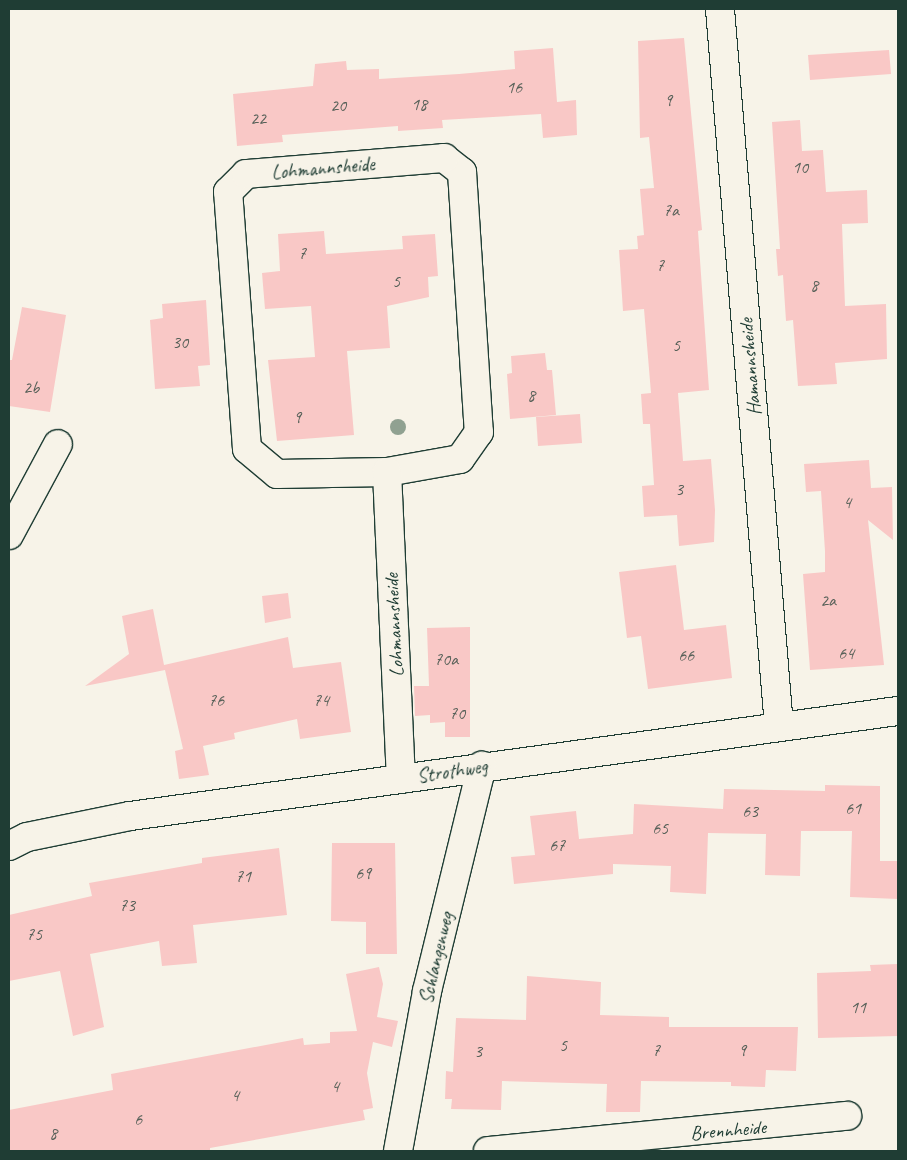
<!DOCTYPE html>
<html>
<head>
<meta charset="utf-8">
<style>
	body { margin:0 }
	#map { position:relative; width:907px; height:1160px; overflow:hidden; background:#f7f3e8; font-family:Caveat,sans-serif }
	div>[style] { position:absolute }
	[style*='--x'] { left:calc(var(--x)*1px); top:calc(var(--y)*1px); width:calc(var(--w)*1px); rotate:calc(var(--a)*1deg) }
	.building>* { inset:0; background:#f9c8c6 }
	.roads { filter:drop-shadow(1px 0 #1f3d34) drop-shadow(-1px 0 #1f3d34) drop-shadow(0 1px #1f3d34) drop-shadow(0 -1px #1f3d34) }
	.street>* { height:28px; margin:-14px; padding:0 14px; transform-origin:14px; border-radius:14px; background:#f7f3e8 }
	.trees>* { width:16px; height:16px; margin:-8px; border-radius:50%; background:#90a191 }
	span { translate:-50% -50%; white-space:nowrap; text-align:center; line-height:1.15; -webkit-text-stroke:4px #f7f3e8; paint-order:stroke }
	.number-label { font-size:18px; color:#566058 }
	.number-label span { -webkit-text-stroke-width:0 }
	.street-label { font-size:20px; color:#1f3d34 }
	.frame { position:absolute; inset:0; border:10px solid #1f3d34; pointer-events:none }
</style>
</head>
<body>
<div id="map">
	<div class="building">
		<i style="clip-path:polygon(684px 38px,702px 230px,698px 231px,709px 390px,678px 393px,683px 461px,711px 459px,715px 510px,714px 542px,679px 546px,677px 515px,644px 517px,642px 486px,654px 485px,650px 424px,643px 424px,641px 394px,651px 393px,644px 309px,623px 311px,619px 250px,638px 249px,637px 236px,644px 235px,640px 189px,654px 188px,649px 137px,640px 138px,638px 41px)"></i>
		<i style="clip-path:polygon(553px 48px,557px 102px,576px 100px,577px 135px,543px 138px,541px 114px,442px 120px,443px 128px,398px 131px,398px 126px,282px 135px,283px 142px,237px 146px,233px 94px,313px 86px,315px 64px,346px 61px,347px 70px,379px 69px,379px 79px,459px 74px,515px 69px,514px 51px)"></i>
		<i style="clip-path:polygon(889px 50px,891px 74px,810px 80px,808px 55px)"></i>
		<i style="clip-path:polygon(800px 120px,802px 151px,823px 150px,826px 192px,867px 190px,868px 223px,842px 224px,845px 306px,886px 304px,887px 359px,835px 363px,837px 384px,798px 386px,793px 320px,786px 321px,783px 275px,778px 276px,776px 249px,780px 249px,772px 122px)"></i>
		<i style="clip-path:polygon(324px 231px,326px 254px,403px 249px,402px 236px,435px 234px,438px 276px,428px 277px,429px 297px,387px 306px,390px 348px,347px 351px,354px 435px,277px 441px,268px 360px,315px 357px,311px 306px,265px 309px,262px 273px,280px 271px,278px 234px)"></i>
		<i style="clip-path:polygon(206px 300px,210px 365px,198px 366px,200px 386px,155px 389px,150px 320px,163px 318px,162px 304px)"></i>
		<i style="clip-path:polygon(22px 307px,66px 315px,50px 412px,9px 406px,9px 360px,12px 360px)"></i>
		<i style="clip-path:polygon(545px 353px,547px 370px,552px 370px,556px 415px,510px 419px,507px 374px,512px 373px,511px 356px)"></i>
		<i style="clip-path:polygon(580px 414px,582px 443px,538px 446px,536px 417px)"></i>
		<i style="clip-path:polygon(869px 460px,871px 488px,892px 487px,893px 540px,868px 520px,884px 665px,810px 670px,803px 574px,825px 572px,825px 551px,821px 491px,806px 492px,804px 464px)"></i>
		<i style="clip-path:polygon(676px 565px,684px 630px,726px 625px,732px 678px,648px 689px,641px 636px,627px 638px,619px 572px)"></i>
		<i style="clip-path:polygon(288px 593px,291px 618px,265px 623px,262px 596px)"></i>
		<i style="clip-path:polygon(153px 609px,164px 665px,288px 637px,293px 668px,341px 662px,351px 732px,300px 739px,297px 719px,234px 733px,235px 739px,203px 746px,209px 775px,179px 779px,175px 751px,183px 749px,165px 670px,85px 686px,129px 654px,122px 616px)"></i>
		<i style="clip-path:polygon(470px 627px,470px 737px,445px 737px,445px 722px,430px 723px,430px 715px,415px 716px,414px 686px,429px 686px,427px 628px)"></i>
		<i style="clip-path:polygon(825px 785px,880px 786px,880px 861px,898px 861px,898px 899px,850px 897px,852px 831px,801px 831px,800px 876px,765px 875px,766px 834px,708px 833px,706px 894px,670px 892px,671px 866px,613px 864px,613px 874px,514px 884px,511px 857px,535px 855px,530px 816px,576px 811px,579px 839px,633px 834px,634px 804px,723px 809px,724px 789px,825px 791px)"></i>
		<i style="clip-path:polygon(332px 843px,395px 843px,397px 954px,366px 954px,366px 922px,331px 921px)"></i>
		<i style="clip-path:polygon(279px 848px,287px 915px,193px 925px,197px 963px,162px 966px,159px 941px,90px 954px,104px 1027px,73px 1036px,60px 971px,9px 981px,9px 915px,92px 896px,89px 883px,202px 863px,202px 858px)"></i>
		<i style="clip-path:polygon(898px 964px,898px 1036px,818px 1038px,817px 973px,871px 971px,870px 965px)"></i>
		<i style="clip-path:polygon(379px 967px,383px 984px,377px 1017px,398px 1021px,392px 1047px,373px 1042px,367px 1073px,373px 1108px,363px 1110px,365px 1120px,210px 1148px,210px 1151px,9px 1151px,9px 1110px,113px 1090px,111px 1074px,303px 1038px,304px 1045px,330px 1043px,330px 1032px,357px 1031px,346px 974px)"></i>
		<i style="clip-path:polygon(527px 976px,601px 982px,600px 1015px,669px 1017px,669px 1027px,798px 1027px,796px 1071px,766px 1070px,765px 1087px,731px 1086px,731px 1082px,641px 1081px,640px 1112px,606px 1112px,607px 1084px,502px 1081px,501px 1110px,451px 1109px,452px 1099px,445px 1099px,446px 1071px,453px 1072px,456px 1018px,526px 1020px)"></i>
	</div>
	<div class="roads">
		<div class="street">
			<i style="--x:720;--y:9;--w:719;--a:85.3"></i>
			<i style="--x:444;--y:158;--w:23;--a:38"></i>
			<i style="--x:462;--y:172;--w:261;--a:86.3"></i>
			<i style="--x:479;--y:432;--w:33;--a:125"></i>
			<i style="--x:460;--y:459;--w:74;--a:169.9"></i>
			<i style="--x:387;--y:472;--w:110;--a:179"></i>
			<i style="--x:277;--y:474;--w:39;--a:-140"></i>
			<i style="--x:247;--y:449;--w:258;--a:-94.2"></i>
			<i style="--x:228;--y:192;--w:25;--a:-45"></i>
			<i style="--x:246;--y:174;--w:199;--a:-4.6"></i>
			<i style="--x:387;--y:472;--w:307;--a:87.4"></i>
			<i style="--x:9;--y:535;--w:103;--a:-61.7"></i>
			<i style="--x:9;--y:846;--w:20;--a:-27"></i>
			<i style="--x:27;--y:837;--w:105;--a:-11.5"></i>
			<i style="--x:130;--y:816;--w:775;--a:-7.79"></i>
			<i style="--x:398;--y:1151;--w:163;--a:-79.7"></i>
			<i style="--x:427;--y:991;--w:232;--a:-76.3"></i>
			<i style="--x:488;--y:1151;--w:361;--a:-5.6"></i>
		</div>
	</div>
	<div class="trees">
		<i style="left:398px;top:427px"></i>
	</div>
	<div class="number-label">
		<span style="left:514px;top:87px">16</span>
		<span style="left:668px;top:100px">9</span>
		<span style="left:419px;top:104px">18</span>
		<span style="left:338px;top:105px">20</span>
		<span style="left:258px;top:118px">22</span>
		<span style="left:800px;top:167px">10</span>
		<span style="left:671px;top:210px">7a</span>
		<span style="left:302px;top:253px">7</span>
		<span style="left:660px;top:265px">7</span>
		<span style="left:396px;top:281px">5</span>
		<span style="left:814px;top:285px">8</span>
		<span style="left:180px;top:342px">30</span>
		<span style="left:676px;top:345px">5</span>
		<span style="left:31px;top:387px">2b</span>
		<span style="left:531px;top:395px">8</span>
		<span style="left:297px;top:417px">9</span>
		<span style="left:679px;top:489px">3</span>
		<span style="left:847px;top:502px">4</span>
		<span style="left:828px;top:600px">2a</span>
		<span style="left:846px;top:653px">64</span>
		<span style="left:686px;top:655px">66</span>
		<span style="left:446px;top:659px">70a</span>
		<span style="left:216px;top:700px">76</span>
		<span style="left:321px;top:700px">74</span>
		<span style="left:457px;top:713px">70</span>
		<span style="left:853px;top:808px">61</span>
		<span style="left:750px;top:811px">63</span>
		<span style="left:660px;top:828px">65</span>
		<span style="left:557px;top:845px">67</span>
		<span style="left:363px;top:873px">69</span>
		<span style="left:243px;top:876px">71</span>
		<span style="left:127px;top:905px">73</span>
		<span style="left:34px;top:934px">75</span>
		<span style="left:858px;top:1007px">11</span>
		<span style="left:563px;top:1045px">5</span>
		<span style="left:656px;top:1050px">7</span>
		<span style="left:742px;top:1050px">9</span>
		<span style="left:478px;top:1051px">3</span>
		<span style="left:335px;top:1086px">4</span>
		<span style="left:235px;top:1095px">4</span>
		<span style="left:138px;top:1119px">6</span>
		<span style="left:53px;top:1133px">8</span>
	</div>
	<div class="street-label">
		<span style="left:323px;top:168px;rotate:-5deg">Lohmannsheide</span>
		<span style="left:750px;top:367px;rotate:-95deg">Hamannsheide</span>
		<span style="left:394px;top:625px;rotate:-93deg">Lohmannsheide</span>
		<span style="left:452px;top:771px;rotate:-9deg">Strothweg</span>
		<span style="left:436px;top:958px;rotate:-77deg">Schlangenweg</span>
		<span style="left:728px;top:1130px;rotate:-5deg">Brennheide</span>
	</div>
	<div class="frame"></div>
</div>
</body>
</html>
